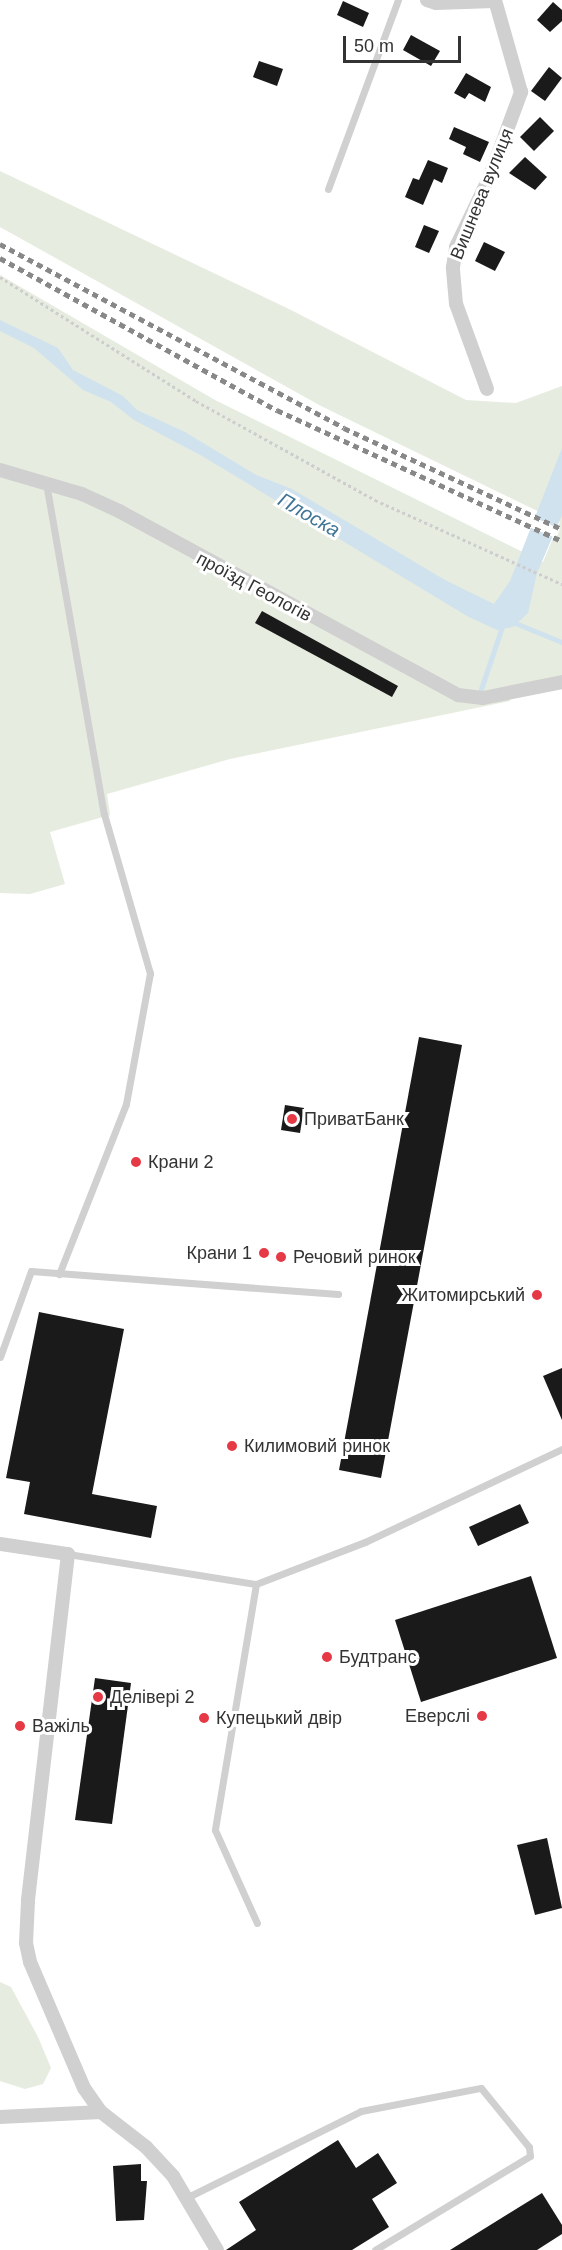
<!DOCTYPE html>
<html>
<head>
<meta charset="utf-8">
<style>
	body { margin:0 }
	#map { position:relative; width:562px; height:2250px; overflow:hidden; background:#fff; font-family:Arial,sans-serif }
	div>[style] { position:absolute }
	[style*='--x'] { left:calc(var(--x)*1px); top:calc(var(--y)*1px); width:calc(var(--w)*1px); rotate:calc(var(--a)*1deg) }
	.green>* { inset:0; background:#e6ecdf }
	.water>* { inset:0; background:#cfe2ee }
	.pier>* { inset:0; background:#fff }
	.stream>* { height:4.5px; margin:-2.25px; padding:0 2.25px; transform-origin:2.25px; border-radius:2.25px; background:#cfe2ee }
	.building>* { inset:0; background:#1a1a1a }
	.path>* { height:3px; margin-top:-1.5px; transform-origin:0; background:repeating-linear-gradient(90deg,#cdcdcd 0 3px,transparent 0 6px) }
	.lane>* { height:7px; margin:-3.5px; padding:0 3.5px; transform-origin:3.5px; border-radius:3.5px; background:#d0d0d0 }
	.street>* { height:14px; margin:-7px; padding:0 7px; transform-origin:7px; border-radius:7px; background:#d0d0d0 }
	.rail>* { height:4.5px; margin-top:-2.25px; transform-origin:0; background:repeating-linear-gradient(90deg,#888 0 6px,transparent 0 10.5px) }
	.dots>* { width:16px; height:16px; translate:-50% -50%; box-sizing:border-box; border:3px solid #fff; border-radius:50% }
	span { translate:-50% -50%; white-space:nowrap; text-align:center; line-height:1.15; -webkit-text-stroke:6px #fff; paint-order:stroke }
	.street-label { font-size:18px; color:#333 }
	.poi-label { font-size:18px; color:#333 }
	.left { translate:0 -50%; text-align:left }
	.right { translate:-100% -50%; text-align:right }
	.water-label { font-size:20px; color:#3f7597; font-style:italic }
	.scale { position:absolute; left:343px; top:36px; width:118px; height:27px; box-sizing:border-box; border:3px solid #333; border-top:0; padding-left:8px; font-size:18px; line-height:21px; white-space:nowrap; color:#333; -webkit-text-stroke:4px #fff; paint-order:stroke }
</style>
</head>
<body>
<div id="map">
	<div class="green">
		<i style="clip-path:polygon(0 171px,291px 310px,466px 400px,516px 403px,562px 386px,562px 682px,508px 693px,510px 701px,230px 759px,107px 794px,110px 815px,50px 832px,65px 884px,30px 894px,0 893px,0 275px,215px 400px,543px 562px,560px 522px,321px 406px,0 227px)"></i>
		<i style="clip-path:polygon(0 1982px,11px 1987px,38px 2037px,51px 2068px,43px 2084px,25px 2089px,0 2081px)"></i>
	</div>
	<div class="water">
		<i style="clip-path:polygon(0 320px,58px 348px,73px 370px,123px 396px,137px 410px,185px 432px,256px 475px,292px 489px,445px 580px,494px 604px,510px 581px,562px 448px,562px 515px,537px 573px,528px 613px,513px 627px,497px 630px,467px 616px,202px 456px,134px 420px,111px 402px,83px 390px,34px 348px,0 331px)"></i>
	</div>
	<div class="pier">
		<i style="clip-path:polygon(533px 517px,560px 529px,556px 538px,529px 527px)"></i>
	</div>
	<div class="stream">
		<i style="--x:513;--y:622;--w:53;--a:22.2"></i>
		<i style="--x:480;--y:692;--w:72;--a:-71.3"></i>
	</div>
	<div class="building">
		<i style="clip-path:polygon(343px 1px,369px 13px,363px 27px,337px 15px)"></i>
		<i style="clip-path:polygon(553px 2px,562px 10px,562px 21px,550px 32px,537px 20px)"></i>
		<i style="clip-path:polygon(411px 35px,440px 51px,431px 66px,403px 50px)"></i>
		<i style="clip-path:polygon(259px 61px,283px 69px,277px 86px,253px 77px)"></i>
		<i style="clip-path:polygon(549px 67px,562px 78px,545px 101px,531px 91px)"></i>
		<i style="clip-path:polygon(466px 73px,491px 87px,485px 102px,469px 93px,465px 99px,454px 93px)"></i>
		<i style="clip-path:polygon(540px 117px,554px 131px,534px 151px,520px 137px)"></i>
		<i style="clip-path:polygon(454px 127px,489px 142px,480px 162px,463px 154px,466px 147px,449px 139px)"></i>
		<i style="clip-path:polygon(525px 157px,547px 177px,535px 190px,509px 173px)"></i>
		<i style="clip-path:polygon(428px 160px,448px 168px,442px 183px,434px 179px,423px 205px,405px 197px,413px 178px,419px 180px)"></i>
		<i style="clip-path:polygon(424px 225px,439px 231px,429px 253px,415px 247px)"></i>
		<i style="clip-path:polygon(484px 242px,505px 252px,495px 271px,475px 261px)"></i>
		<i style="clip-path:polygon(262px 611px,398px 686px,392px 697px,255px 623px)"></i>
		<i style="clip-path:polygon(419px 1037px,462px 1045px,381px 1478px,339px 1470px)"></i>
		<i style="clip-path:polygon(285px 1105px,304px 1108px,300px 1133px,281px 1130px)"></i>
		<i style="clip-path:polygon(39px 1312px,124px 1329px,92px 1494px,157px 1506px,151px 1538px,24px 1514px,30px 1482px,6px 1478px)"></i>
		<i style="clip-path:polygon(562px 1368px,562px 1420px,543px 1376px)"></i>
		<i style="clip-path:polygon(520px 1504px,529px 1523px,478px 1546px,469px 1527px)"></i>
		<i style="clip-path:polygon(531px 1576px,557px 1658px,421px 1702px,395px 1620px)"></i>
		<i style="clip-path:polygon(95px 1678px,131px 1683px,112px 1824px,75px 1820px)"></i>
		<i style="clip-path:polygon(547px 1838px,562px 1908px,535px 1915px,517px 1845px)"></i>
		<i style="clip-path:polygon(338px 2140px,356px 2168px,378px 2153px,397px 2183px,372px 2199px,389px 2227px,352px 2250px,226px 2250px,256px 2230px,239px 2202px)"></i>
		<i style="clip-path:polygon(141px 2164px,141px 2181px,147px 2181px,144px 2220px,116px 2221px,113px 2166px)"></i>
		<i style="clip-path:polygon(542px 2193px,562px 2225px,562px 2234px,537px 2250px,450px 2250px)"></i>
	</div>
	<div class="path">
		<i style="--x:0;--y:277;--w:232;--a:32.3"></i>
		<i style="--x:196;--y:401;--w:205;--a:28.9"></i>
		<i style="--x:375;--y:500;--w:205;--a:24.2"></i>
	</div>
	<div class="lane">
		<i style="--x:328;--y:189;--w:202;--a:-69.7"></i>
		<i style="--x:46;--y:483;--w:336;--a:80.1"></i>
		<i style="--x:104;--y:814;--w:166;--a:73.9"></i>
		<i style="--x:150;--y:973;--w:133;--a:100.4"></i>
		<i style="--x:126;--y:1104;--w:183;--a:111.5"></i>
		<i style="--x:0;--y:1357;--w:91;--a:-70.2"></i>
		<i style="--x:31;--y:1271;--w:308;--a:4.3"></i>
		<i style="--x:68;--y:1554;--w:190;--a:9.1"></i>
		<i style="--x:256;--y:1584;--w:117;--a:-21.1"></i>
		<i style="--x:365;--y:1542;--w:218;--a:-25.3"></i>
		<i style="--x:256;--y:1584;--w:249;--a:99.5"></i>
		<i style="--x:215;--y:1830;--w:102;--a:65.7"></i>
		<i style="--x:188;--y:2197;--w:193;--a:-26.4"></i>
		<i style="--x:361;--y:2111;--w:122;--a:-10.9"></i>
		<i style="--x:481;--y:2088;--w:76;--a:50.9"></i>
		<i style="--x:529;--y:2147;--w:9;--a:84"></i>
		<i style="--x:530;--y:2156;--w:181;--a:148.8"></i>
	</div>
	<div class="street">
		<i style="--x:427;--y:0;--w:9;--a:18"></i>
		<i style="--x:436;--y:3;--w:58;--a:-2"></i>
		<i style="--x:487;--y:389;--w:90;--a:-110"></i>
		<i style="--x:456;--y:304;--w:37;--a:-95"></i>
		<i style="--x:453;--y:267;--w:20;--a:-81"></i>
		<i style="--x:456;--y:247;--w:79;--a:-64.4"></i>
		<i style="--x:490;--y:176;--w:90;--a:-69.7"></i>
		<i style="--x:521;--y:92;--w:96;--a:-105.8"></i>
		<i style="--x:0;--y:470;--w:85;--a:16.3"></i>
		<i style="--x:82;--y:494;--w:41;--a:24.7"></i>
		<i style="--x:119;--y:511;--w:386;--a:28.5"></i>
		<i style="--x:458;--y:695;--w:25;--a:7"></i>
		<i style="--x:483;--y:698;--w:81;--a:-11.4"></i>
		<i style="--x:0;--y:1544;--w:69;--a:8.4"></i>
		<i style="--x:68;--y:1554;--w:349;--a:96.6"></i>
		<i style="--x:28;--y:1901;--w:42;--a:92.7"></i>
		<i style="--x:26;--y:1943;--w:19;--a:78"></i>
		<i style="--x:30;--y:1962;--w:137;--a:66.8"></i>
		<i style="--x:84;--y:2088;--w:29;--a:55"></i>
		<i style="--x:101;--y:2112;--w:57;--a:37.9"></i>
		<i style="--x:146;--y:2147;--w:40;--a:47"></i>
		<i style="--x:173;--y:2176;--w:86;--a:59.3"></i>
		<i style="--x:0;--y:2117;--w:101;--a:-2.8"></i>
	</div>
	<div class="rail">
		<i style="--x:0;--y:244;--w:390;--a:28.1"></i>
		<i style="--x:344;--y:428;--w:240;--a:24.9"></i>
		<i style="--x:0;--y:258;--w:316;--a:28.8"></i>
		<i style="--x:277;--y:410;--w:314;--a:24.7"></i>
	</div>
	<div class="dots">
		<i style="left:292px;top:1119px;background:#e63946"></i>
		<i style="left:136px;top:1162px;background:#e63946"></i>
		<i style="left:264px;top:1253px;background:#e63946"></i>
		<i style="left:281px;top:1257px;background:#e63946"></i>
		<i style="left:537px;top:1295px;background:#e63946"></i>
		<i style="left:232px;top:1446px;background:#e63946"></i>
		<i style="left:327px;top:1657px;background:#e63946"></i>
		<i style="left:98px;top:1697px;background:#e63946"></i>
		<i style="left:482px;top:1716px;background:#e63946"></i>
		<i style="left:204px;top:1718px;background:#e63946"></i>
		<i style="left:20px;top:1726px;background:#e63946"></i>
	</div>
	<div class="street-label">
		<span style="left:482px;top:194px;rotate:-68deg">Вишнева вулиця</span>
		<span style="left:254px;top:587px;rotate:28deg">проїзд Геологів</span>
	</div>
	<div class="poi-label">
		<span class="left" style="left:304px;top:1119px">ПриватБанк</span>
		<span class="left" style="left:148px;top:1162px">Крани 2</span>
		<span class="right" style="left:252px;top:1253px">Крани 1</span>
		<span class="left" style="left:293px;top:1257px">Речовий ринок</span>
		<span class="right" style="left:525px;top:1295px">Житомирський</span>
		<span class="left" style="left:244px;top:1446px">Килимовий ринок</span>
		<span class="left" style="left:339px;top:1657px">Будтранс</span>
		<span class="left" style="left:110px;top:1697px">Делівері 2</span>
		<span class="right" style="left:470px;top:1716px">Еверслі</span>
		<span class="left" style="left:216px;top:1718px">Купецький двір</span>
		<span class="left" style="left:32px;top:1726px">Важіль</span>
	</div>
	<div class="water-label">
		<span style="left:309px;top:515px;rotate:30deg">Плоска</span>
	</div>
	<div class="scale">50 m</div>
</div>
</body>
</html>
